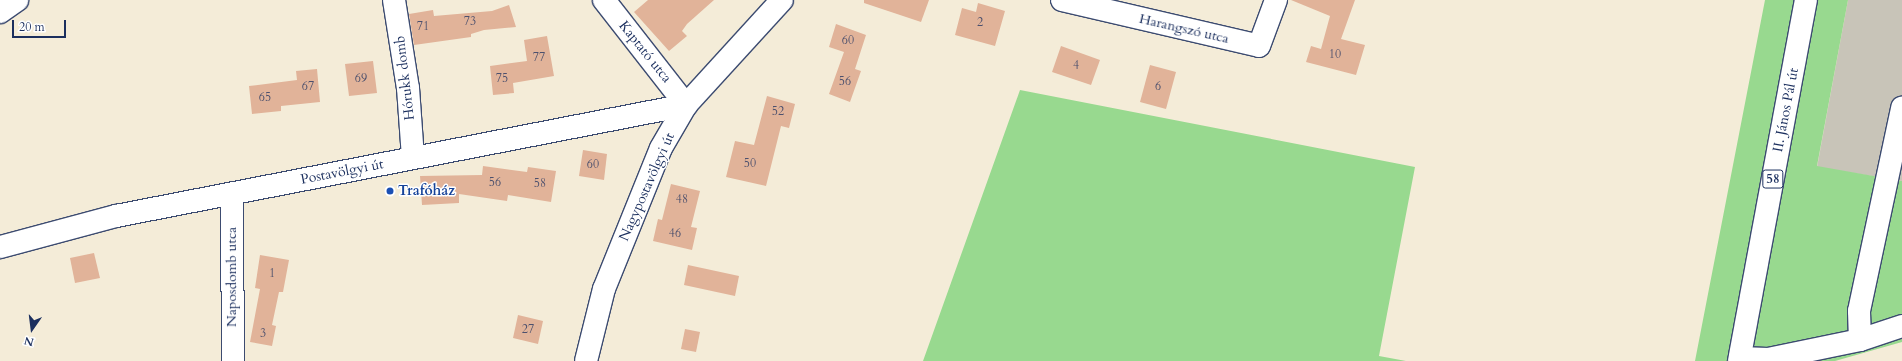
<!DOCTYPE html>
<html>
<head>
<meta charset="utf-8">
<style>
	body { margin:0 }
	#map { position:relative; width:1902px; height:361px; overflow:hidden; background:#f4ecd8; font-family:Cardo,serif }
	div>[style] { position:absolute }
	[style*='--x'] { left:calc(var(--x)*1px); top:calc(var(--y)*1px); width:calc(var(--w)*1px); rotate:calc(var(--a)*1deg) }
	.industrial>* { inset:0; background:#c8c4b8 }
	.green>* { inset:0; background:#98d98f }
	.building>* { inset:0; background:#e1b399 }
	.roads { filter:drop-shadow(1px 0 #3c4b70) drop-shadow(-1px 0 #3c4b70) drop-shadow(0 1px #3c4b70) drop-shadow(0 -1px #3c4b70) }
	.minor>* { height:22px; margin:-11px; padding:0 11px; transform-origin:11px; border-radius:11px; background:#fff }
	.major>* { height:22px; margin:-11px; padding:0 11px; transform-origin:11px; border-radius:11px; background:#fff }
	.dots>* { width:11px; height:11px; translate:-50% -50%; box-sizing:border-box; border:2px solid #fff; border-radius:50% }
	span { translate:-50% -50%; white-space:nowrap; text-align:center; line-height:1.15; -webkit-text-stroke:3px #fff; paint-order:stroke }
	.number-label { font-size:12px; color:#4c506d }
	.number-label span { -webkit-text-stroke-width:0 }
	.shield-label span { padding:1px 3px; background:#fff; border:1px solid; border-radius:3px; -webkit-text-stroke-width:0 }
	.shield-label { font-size:13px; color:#1b2f5e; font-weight:700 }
	.street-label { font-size:14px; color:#1b2f5e }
	.transit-label { font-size:14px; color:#164399; font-weight:700 }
	.left { translate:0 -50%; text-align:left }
	.north { position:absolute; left:12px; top:309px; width:40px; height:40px; -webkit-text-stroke:3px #fff; paint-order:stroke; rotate:194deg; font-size:11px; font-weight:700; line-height:16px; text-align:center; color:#1b2f5e }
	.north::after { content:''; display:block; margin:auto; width:14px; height:18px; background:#1b2f5e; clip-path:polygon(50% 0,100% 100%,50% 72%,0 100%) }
	.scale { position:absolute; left:12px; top:20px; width:54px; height:18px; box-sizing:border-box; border:2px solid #1b2f5e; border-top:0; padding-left:5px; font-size:12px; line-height:14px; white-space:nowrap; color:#1b2f5e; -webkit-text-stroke:3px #fff; paint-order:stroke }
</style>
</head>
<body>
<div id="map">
	<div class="industrial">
		<i style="clip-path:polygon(1848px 0,1902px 0,1902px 181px,1817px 167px)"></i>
	</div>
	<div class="green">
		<i style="clip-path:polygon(1765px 0,1848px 0,1817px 166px,1902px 181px,1902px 342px,1835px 361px,1695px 361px)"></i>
		<i style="clip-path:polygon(1020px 90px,1415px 167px,1379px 356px,1406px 361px,923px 361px)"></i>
	</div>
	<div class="building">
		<i style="clip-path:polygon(648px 0,714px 0,687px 24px,682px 31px,687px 36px,669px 51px,634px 12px)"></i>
		<i style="clip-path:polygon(864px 0,929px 0,921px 22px,864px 3px)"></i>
		<i style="clip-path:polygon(1291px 0,1355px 0,1341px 39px,1365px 45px,1356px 75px,1306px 62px,1311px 46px,1321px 49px,1330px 16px)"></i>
		<i style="clip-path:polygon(978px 3px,1005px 11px,995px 46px,955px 35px,962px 8px,976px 12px)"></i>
		<i style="clip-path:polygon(509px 5px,516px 27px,484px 30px,471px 34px,471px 37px,414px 45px,409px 14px,433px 10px,434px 16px,492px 11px)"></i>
		<i style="clip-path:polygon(836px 24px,866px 35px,855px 69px,861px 71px,850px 102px,829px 94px,844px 52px,829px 47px)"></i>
		<i style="clip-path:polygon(547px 36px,554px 76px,513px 83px,514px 93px,493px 95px,490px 66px,527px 61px,524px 40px)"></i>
		<i style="clip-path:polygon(1061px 46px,1100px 60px,1091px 85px,1052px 72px)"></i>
		<i style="clip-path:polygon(373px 61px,377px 93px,349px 96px,345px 64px)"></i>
		<i style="clip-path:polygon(1150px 65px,1176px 72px,1166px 109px,1140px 102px)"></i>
		<i style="clip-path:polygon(317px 69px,320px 102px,281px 106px,281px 111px,252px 114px,249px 86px,297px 80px,296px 71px)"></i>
		<i style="clip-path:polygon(767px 96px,795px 104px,789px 128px,781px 126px,766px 186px,726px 177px,735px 141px,754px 145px)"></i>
		<i style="clip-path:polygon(583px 150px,607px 154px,604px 180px,579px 176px)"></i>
		<i style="clip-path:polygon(483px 166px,527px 172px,528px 167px,556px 171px,551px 202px,508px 195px,507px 201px,459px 194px,459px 203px,422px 205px,420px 176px,482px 175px)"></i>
		<i style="clip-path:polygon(671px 184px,700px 191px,691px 227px,697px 228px,692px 250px,653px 241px,658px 219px,662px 220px)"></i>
		<i style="clip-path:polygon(94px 253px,100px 278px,75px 283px,70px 258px)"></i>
		<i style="clip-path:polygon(260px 255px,289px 260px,283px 292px,279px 292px,272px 325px,276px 326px,272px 346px,250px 342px,260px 289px,255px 288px)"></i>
		<i style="clip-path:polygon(688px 265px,739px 276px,735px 296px,684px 285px)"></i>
		<i style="clip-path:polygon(518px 315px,543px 321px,538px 344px,513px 338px)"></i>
		<i style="clip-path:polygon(685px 329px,700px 332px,696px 352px,681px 349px)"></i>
	</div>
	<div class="roads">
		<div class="minor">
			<i style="--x:394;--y:0;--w:89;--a:81"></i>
			<i style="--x:408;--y:88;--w:69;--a:85.9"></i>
			<i style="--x:604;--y:0;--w:133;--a:52"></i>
			<i style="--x:1062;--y:0;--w:202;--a:13.1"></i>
			<i style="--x:1259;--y:46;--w:49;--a:-69.7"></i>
			<i style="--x:0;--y:12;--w:21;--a:-35"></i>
			<i style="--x:232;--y:194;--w:167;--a:89.7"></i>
			<i style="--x:0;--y:247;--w:120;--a:-15"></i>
			<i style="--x:116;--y:216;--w:581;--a:-11.02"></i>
			<i style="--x:1860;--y:340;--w:29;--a:-92"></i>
			<i style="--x:1859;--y:311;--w:208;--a:-78"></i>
			<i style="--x:1740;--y:358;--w:28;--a:2"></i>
			<i style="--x:1768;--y:359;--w:94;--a:-11.7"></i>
			<i style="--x:1860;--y:340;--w:44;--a:-18.4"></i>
			<i style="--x:586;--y:361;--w:74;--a:-76"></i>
			<i style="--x:604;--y:289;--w:152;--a:-68"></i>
			<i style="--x:661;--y:148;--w:50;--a:-59.8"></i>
			<i style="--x:686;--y:105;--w:142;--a:-47.6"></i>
		</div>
		<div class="major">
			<i style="--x:1739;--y:361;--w:367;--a:-79.5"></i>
		</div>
	</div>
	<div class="dots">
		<i style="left:390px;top:191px;background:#1a4fb4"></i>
	</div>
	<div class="number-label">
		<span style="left:470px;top:22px">73</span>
		<span style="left:980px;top:23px">2</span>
		<span style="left:423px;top:27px">71</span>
		<span style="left:848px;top:41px">60</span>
		<span style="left:1335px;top:55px">10</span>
		<span style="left:539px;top:58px">77</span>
		<span style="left:1076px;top:66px">4</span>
		<span style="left:361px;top:79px">69</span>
		<span style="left:502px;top:79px">75</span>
		<span style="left:845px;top:82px">56</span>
		<span style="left:308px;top:87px">67</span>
		<span style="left:1158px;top:87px">6</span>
		<span style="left:265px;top:98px">65</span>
		<span style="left:778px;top:112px">52</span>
		<span style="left:750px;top:164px">50</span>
		<span style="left:593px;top:165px">60</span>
		<span style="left:495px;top:183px">56</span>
		<span style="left:540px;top:184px">58</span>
		<span style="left:682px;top:200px">48</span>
		<span style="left:675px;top:234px">46</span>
		<span style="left:272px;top:274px">1</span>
		<span style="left:528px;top:330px">27</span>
		<span style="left:263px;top:334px">3</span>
	</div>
	<div class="shield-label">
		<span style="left:1773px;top:179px">58</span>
	</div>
	<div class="street-label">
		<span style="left:1184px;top:29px;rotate:13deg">Harangszó utca</span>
		<span style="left:645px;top:52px;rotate:51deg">Kaptató utca</span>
		<span style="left:405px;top:78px;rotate:-97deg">Hórukk domb</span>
		<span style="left:1786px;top:110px;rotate:-79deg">II. János Pál út</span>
		<span style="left:342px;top:172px;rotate:-11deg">Postavölgyi út</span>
		<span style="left:647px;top:187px;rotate:-66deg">Nagypostavölgyi út</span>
		<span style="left:232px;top:277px;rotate:-90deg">Naposdomb utca</span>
	</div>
	<div class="transit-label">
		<span class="left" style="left:398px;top:191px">Trafóház</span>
	</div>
	<div class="north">N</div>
	<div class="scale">20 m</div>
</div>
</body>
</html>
